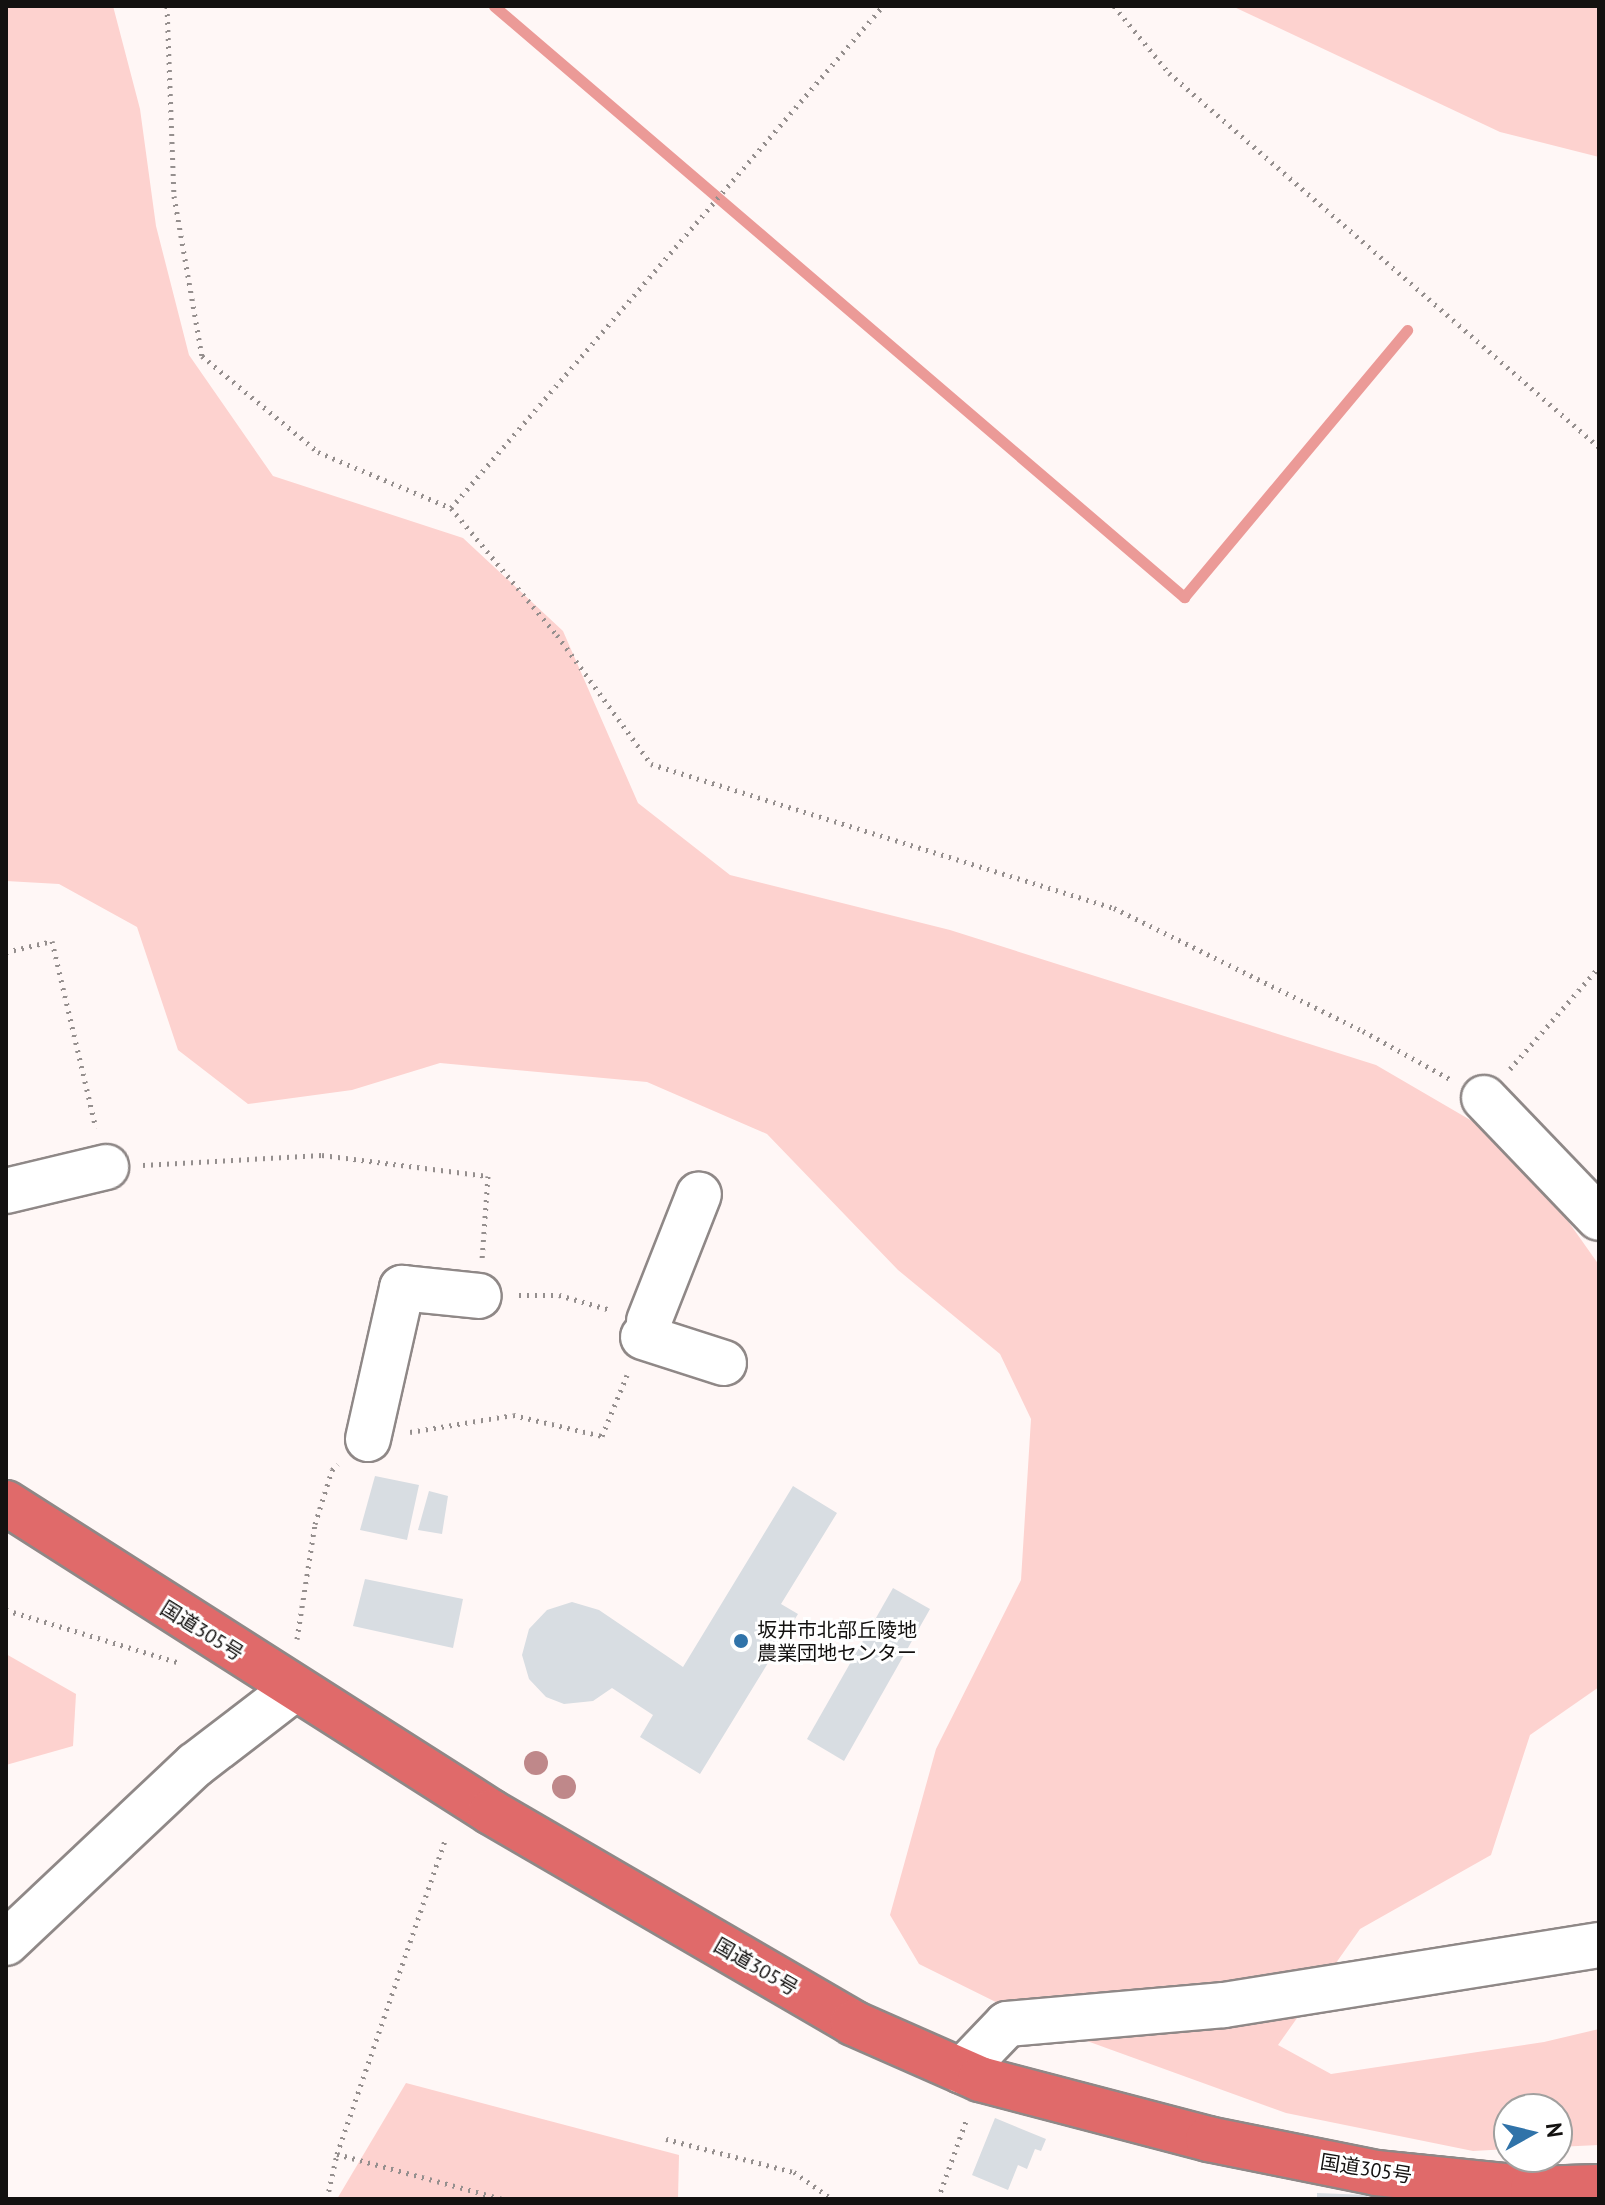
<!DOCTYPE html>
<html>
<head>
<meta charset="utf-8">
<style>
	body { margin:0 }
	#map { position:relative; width:1605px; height:2205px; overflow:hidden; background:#fff7f6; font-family:"PT Sans","Noto Sans JP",sans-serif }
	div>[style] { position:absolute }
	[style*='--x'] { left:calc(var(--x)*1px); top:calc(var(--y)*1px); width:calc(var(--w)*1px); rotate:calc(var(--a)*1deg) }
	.green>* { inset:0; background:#fdd2cf }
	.stream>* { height:11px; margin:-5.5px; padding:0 5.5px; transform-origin:5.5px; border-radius:5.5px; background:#eb9a97 }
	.building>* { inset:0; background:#d8dde2 }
	.path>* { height:5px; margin-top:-2.5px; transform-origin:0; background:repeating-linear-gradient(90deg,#958f8e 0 2px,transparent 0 8px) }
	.roads { filter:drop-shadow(2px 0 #8f8887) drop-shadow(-2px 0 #8f8887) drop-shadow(0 2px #8f8887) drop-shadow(0 -2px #8f8887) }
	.minor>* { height:44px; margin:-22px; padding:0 22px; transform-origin:22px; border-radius:22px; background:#fff }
	.highway>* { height:44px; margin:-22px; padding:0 22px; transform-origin:22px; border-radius:22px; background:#e06a6a }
	.trees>* { width:24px; height:24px; margin:-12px; border-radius:50%; background:#bf888a }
	.dots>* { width:22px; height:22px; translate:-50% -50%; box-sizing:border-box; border:4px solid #fff; border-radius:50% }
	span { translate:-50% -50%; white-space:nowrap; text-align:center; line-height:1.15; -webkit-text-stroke:6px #fff; paint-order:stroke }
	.poi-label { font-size:20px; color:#131110 }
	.left { translate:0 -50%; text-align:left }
	.street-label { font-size:20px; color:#131110 }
	.frame { position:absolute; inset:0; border:8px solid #131110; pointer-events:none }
	.north { position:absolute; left:1493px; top:2093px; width:80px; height:80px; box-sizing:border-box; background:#fff; border:2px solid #a1a09f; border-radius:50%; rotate:82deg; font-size:22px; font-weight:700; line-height:32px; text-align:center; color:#131110 }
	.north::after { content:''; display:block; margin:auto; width:28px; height:36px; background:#3073a9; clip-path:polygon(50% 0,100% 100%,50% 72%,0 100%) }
</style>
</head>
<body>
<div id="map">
	<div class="green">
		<i style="clip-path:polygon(6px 6px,113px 6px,140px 109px,156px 226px,189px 355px,273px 476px,463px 538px,563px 631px,638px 803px,730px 875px,950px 930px,1376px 1065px,1515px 1146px,1599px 1265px,1599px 1687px,1530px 1735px,1491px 1855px,1360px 1929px,1278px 2045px,1331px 2074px,1544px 2042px,1599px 2029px,1599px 2145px,1557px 2147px,1557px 2109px,1509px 2109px,1509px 2149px,1473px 2151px,1286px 2113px,1040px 2024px,919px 1964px,890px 1915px,936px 1749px,1021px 1580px,1031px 1419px,1000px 1354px,898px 1270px,767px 1134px,647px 1082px,440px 1063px,352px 1090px,248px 1104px,178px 1050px,137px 927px,59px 884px,6px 881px)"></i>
		<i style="clip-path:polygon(1232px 6px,1599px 6px,1599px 157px,1500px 132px)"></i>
		<i style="clip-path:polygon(6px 1654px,76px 1694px,73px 1746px,6px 1765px)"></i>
		<i style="clip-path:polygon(406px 2083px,679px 2155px,678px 2199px,337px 2199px)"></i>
	</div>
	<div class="stream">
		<i style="--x:494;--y:6;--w:909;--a:40.58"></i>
		<i style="--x:1184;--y:597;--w:348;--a:-50.1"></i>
	</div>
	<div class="building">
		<i style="clip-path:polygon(375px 1476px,419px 1485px,407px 1540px,360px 1530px)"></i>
		<i style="clip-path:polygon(793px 1486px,837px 1513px,781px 1604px,798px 1614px,700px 1774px,640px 1737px,653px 1715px,612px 1688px,593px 1701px,564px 1704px,546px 1697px,529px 1679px,522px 1655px,529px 1629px,547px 1610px,572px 1602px,599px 1610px,683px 1667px)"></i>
		<i style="clip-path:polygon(429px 1491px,448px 1496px,442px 1534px,418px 1530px)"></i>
		<i style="clip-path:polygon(365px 1579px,463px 1599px,453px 1648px,353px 1626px)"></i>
		<i style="clip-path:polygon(893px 1588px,930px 1609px,844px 1761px,807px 1739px)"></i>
		<i style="clip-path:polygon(995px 2118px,1046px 2139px,1041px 2151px,1035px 2149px,1027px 2169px,1018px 2165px,1008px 2190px,972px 2175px)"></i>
		<i style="clip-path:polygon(1317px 2193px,1368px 2195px,1367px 2199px,1317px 2199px)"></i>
	</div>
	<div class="path">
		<i style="--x:167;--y:6;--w:190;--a:87.9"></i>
		<i style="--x:174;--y:196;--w:162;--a:80.1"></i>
		<i style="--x:202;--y:356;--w:151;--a:39.6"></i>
		<i style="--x:318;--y:452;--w:144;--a:22.8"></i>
		<i style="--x:451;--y:508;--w:165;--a:50.2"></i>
		<i style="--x:557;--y:635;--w:160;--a:53.9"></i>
		<i style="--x:651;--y:764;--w:485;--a:17.3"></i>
		<i style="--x:1114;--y:908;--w:278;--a:26.3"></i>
		<i style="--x:1363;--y:1031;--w:99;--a:28.9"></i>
		<i style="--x:1114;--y:6;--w:87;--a:50.6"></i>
		<i style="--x:1169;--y:73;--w:570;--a:41.02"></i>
		<i style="--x:451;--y:508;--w:662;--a:-49.29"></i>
		<i style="--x:6;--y:952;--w:47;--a:-13.4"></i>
		<i style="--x:52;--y:941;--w:192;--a:76.8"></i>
		<i style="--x:1510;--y:1069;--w:135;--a:-48.9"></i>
		<i style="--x:143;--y:1165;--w:179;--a:-3.2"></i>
		<i style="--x:322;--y:1155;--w:167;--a:7.2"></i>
		<i style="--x:488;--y:1176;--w:83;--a:94.1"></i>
		<i style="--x:519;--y:1295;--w:40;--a:0"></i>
		<i style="--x:559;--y:1295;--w:54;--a:16.1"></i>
		<i style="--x:410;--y:1432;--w:104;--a:-9.4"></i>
		<i style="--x:513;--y:1415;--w:91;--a:13.3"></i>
		<i style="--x:602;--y:1436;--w:66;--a:-67.7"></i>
		<i style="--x:6;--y:1610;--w:179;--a:16.9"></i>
		<i style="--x:297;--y:1639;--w:116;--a:-81.1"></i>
		<i style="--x:315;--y:1524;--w:57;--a:-72.5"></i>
		<i style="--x:332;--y:1470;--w:8;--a:-45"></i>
		<i style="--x:666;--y:2139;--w:132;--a:14.5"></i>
		<i style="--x:794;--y:2172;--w:47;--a:35.4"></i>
		<i style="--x:337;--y:2154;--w:172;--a:15.2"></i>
		<i style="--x:327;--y:2199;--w:46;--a:-77.5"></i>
		<i style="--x:337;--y:2154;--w:334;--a:-71"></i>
		<i style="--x:938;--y:2199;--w:86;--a:-70.3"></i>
	</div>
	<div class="roads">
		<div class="minor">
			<i style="--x:1484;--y:1098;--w:166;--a:46.2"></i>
			<i style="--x:6;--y:1191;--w:103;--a:-13.5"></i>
			<i style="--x:649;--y:1321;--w:136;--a:-68.5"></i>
			<i style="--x:643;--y:1337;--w:85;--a:17.8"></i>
			<i style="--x:368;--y:1439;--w:155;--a:-77.3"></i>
			<i style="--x:402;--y:1288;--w:77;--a:5.9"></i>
			<i style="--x:6;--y:1943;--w:260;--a:-43.3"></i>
			<i style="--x:195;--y:1765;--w:125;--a:-37.5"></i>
			<i style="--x:962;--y:2071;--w:65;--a:-46.2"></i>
			<i style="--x:1007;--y:2024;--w:218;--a:-5"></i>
			<i style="--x:1224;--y:2005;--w:380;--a:-9.1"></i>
		</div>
		<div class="highway">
			<i style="--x:6;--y:1503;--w:575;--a:32.5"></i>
			<i style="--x:491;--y:1812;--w:419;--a:30.2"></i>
			<i style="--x:853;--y:2023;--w:139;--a:23.8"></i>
			<i style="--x:980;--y:2079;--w:236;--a:14.7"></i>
			<i style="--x:1208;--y:2139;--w:171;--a:11.4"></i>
			<i style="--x:1376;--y:2173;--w:158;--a:5.8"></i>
			<i style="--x:1533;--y:2189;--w:66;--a:-1.7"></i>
		</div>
	</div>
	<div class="trees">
		<i style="left:536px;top:1763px"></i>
		<i style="left:564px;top:1787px"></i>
	</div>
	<div class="dots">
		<i style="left:741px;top:1641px;background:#3073a9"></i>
	</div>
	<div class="poi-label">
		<span class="left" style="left:757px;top:1642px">坂井市北部丘陵地<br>農業団地センター</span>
	</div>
	<div class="street-label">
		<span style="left:202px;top:1631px;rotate:32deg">国道305号</span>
		<span style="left:756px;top:1967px;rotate:30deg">国道305号</span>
		<span style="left:1366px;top:2169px;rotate:9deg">国道305号</span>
	</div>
	<div class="frame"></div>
	<div class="north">N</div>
</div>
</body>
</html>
